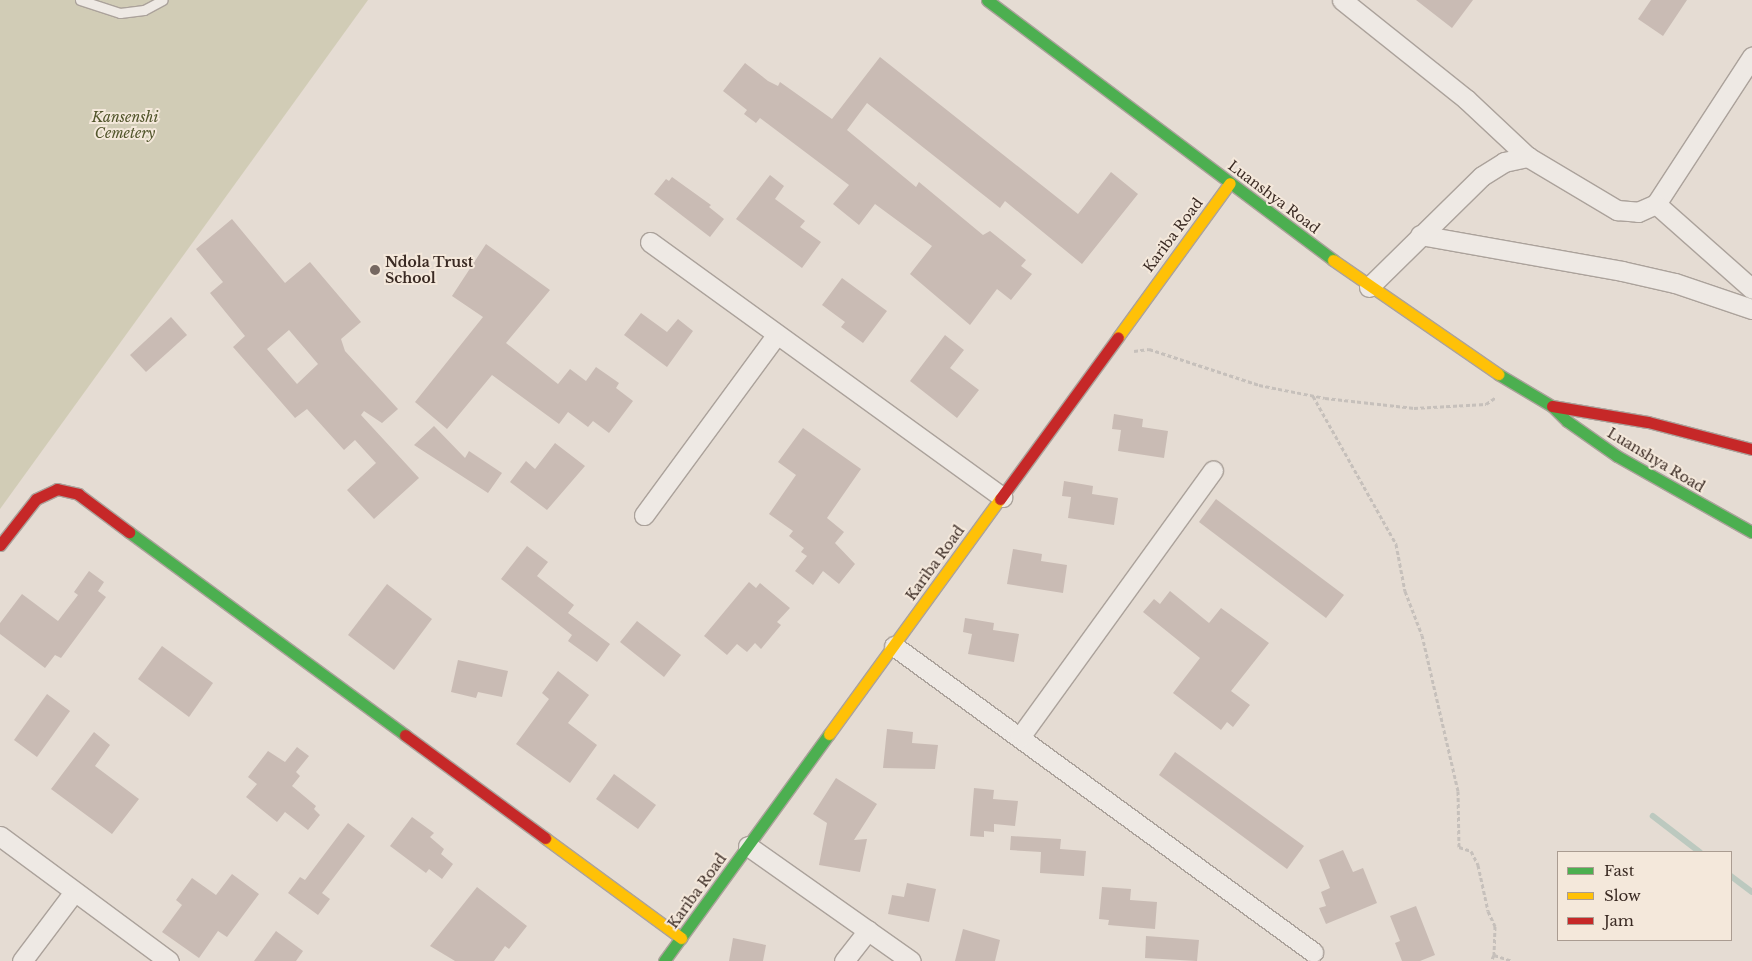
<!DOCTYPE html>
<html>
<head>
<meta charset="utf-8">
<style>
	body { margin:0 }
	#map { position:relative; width:1752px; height:961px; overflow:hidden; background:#e5dcd3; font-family:"Libre Baskerville",serif }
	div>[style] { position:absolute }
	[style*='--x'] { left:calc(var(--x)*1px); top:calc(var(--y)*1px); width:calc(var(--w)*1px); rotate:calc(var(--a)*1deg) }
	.cemetery>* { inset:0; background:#d1ccb6 }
	.stream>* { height:5.5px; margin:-2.75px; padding:0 2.75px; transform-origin:2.75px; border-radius:2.75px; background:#bcc9bf }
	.building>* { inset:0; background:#c9bbb4 }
	.path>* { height:3px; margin-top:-1.5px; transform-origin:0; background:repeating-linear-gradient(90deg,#c6c0bb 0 4px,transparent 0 6.5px) }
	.roads { filter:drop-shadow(1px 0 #aba29b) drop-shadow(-1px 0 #aba29b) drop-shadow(0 1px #aba29b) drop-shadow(0 -1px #aba29b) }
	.lane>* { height:9px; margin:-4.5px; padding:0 4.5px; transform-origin:4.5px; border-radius:4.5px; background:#eee9e4 }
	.street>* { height:19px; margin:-9.5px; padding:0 9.5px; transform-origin:9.5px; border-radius:9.5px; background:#eee9e4 }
	.fast>* { height:11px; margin:-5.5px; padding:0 5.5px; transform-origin:5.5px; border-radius:5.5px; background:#4caf50 }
	.slow>* { height:11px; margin:-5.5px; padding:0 5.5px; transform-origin:5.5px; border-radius:5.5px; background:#ffc107 }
	.jam>* { height:11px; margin:-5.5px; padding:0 5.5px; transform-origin:5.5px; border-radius:5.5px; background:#c62828 }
	.dots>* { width:14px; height:14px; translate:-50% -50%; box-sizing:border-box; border:2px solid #f4e8db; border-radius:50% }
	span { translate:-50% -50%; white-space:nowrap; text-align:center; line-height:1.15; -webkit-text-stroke:4px #f4e8db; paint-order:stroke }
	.park-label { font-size:14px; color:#51552b; font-style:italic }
	.street-label { font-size:14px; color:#3a2a23 }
	.poi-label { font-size:14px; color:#3a2a23; font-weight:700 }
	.left { translate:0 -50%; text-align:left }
	.legend { position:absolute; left:1557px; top:851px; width:175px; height:90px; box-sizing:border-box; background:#f4e8db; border:1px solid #aa9c91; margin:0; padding:6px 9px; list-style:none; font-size:15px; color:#3a2a23 }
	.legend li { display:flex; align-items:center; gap:10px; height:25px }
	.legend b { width:25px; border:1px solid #aa9c91 }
</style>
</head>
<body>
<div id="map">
	<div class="cemetery">
		<i style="clip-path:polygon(0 0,368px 0,0 509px)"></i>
	</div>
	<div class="stream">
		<i style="--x:1653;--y:816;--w:59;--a:37.5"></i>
		<i style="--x:1731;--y:876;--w:26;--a:37"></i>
	</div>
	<div class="building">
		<i style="clip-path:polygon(1416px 0,1473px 0,1452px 28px)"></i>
		<i style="clip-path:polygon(1651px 0,1687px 0,1663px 36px,1638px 19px)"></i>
		<i style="clip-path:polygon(880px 57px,1078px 214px,1111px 172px,1138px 194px,1082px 264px,1005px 201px,1000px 208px,867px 103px,847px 130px,916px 187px,919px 182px,983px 235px,990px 231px,1026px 260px,1021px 266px,1032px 274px,1011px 300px,997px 289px,970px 325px,910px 274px,932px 246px,875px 204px,859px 225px,833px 204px,849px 185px,760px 118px,756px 123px,744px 114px,747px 110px,723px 91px,745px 63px,768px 81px,778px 86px,780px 82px,832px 119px)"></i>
		<i style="clip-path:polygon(770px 175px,784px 186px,775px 199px,805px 221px,800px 227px,821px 242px,802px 268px,736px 219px)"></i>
		<i style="clip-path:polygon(672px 177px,711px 205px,709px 207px,724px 219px,710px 237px,654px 194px,666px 179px,669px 181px)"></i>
		<i style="clip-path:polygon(evenodd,232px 219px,285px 283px,310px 262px,361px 322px,341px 339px,345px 351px,398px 409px,382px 423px,364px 411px,361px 415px,419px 478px,374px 519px,347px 490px,376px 463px,355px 440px,344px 450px,307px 409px,295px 418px,233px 347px,245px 336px,210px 293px,223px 282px,196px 249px,232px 219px,289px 330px,318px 364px,297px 384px,267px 349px,289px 330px)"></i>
		<i style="clip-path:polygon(486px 244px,550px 290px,506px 343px,558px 384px,570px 369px,586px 381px,596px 367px,619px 383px,616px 388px,633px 401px,609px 433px,593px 421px,588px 427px,568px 412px,559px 424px,492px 375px,447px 429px,415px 402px,483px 317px,452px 296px)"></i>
		<i style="clip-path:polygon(842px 278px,887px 311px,863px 343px,841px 327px,845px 322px,822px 305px)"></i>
		<i style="clip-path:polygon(641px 313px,667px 332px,678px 319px,693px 331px,667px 367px,624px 335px)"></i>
		<i style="clip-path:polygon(171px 317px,187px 335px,146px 372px,130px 355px)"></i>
		<i style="clip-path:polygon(945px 335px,964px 350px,950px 368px,979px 390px,957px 418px,910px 381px)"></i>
		<i style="clip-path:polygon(1114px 414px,1143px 419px,1142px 427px,1168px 431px,1164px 458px,1118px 451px,1121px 430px,1112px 429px)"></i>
		<i style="clip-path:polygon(434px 426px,465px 458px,469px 451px,502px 473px,488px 493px,414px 445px)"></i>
		<i style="clip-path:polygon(803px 428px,861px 469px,827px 518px,844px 532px,835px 543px,855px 564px,839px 584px,823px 571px,813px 585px,795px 571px,807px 556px,801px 552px,804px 548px,789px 536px,793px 531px,769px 514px,796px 475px,778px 462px)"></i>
		<i style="clip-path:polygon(555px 443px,585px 466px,547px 510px,510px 482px,526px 461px,535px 469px)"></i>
		<i style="clip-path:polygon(1064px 481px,1093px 486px,1092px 494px,1118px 498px,1114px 525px,1068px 518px,1071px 497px,1062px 496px)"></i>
		<i style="clip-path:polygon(1216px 499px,1344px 595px,1326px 618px,1199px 522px)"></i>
		<i style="clip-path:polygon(527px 546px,548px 562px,537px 576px,574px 605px,568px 613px,610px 644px,597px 662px,568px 641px,572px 635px,501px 579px)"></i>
		<i style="clip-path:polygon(1013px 549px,1042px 554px,1041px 561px,1067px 565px,1063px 593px,1007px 584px)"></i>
		<i style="clip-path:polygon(89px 571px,104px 582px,98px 591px,106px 597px,61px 658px,55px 655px,45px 668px,0 634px,0 623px,22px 594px,58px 621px,78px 595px,74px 592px)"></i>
		<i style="clip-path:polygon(749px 582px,756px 588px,760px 583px,790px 608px,777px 622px,781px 625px,761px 649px,755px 643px,747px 652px,737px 644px,727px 655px,704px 636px)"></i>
		<i style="clip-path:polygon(387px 584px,432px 619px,394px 670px,348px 635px)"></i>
		<i style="clip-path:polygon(1170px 591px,1209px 623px,1221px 608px,1269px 643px,1231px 691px,1250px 705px,1233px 727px,1227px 722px,1221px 730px,1173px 693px,1200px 658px,1143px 612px,1154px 599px,1160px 604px)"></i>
		<i style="clip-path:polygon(965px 618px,994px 623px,993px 630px,1019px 634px,1014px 662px,968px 654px,972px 634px,963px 632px)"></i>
		<i style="clip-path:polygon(637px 621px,681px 655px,664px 677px,620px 642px)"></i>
		<i style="clip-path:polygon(162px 646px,213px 683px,189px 717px,138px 679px)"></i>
		<i style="clip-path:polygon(458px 660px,508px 671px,502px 697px,478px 692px,476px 698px,451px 692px)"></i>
		<i style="clip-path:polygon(558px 671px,589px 695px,568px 723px,597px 745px,570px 783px,516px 744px,549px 699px,542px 693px)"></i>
		<i style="clip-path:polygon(47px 694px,70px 711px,37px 757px,14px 740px)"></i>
		<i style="clip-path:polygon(887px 729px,913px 732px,912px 743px,938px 745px,935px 769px,883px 768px)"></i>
		<i style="clip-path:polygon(94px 732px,110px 745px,95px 766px,139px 799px,112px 834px,51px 789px)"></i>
		<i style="clip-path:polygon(297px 747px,309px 756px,296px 772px,300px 776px,292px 786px,316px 806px,314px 809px,320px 815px,308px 830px,285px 812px,277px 822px,246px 797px,257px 784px,248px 777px,268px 751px,285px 762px)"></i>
		<i style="clip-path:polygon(1175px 752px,1304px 846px,1287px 869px,1159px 775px)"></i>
		<i style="clip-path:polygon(614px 774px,656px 805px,638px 829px,596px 799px)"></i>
		<i style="clip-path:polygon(836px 778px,877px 804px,854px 840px,867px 839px,860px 872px,819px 865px,827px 823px,813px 814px)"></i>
		<i style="clip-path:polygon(974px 788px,994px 790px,993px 799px,1018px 801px,1015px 826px,994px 824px,994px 832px,984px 831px,984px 837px,970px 836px)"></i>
		<i style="clip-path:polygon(412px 817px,434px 833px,430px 837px,444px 849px,441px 854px,453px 864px,442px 879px,429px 869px,426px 873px,390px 846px)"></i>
		<i style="clip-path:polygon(348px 823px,365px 836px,322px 893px,330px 899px,318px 915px,288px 893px,300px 877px,305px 880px)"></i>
		<i style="clip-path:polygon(1011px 836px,1061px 839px,1060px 849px,1086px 851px,1084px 876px,1040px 873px,1041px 852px,1010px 850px)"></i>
		<i style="clip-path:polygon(1343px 850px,1353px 872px,1363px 868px,1377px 903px,1326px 924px,1319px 908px,1326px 906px,1321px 892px,1330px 888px,1319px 860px)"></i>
		<i style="clip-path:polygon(232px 874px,259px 894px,227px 937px,218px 931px,199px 958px,162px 932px,182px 905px,176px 900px,192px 878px,216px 895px)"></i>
		<i style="clip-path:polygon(907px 883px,936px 889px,929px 922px,888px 914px,892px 895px,904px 897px)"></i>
		<i style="clip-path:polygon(477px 887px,527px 926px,509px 949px,505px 946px,494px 961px,455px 961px,430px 946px)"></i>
		<i style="clip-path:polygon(1102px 887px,1131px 889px,1130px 900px,1157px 902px,1155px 929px,1108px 925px,1109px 920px,1099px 919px)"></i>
		<i style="clip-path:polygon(1416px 906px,1435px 955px,1420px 961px,1402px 961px,1395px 943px,1400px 941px,1390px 916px)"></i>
		<i style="clip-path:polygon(963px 929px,1000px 940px,995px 961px,955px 961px)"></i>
		<i style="clip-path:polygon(276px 931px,303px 951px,296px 961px,254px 961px)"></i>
		<i style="clip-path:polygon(1146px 936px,1199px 940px,1197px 961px,1145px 958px)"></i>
		<i style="clip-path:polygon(733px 938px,766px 945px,763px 961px,729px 961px)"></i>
	</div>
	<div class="path">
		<i style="--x:1134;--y:351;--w:15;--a:-8"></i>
		<i style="--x:1149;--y:349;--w:116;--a:18.1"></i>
		<i style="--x:1259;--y:385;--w:67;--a:11.1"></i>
		<i style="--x:1325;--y:398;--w:90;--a:6.4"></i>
		<i style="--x:1414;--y:408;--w:72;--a:-3.2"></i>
		<i style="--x:1486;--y:404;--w:11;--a:-34"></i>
		<i style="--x:1313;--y:396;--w:170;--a:60.7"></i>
		<i style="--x:1396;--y:544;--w:48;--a:79.2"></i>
		<i style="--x:1405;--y:591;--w:47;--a:68.9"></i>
		<i style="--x:1422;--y:635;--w:160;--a:77"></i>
		<i style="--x:1458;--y:791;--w:56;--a:89"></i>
		<i style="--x:1459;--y:847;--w:13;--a:18"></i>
		<i style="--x:1471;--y:851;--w:16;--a:63"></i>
		<i style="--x:1478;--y:865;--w:47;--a:77.7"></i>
		<i style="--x:1488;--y:911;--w:17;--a:65"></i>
		<i style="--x:1495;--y:926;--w:29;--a:92"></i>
		<i style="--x:1494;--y:955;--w:7;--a:117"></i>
		<i style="--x:1494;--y:955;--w:19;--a:18"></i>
	</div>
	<div class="roads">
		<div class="lane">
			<i style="--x:80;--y:0;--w:42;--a:18"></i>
			<i style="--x:120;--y:13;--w:24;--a:-7"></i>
			<i style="--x:144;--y:10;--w:21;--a:-28"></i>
		</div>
		<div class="street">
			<i style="--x:1342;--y:0;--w:159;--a:38.6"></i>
			<i style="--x:1466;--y:99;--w:85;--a:43.1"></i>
			<i style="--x:1528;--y:157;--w:104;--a:30.8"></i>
			<i style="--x:1617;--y:210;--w:21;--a:5"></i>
			<i style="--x:1638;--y:212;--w:20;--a:-24"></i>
			<i style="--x:1656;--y:204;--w:176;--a:-56.9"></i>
			<i style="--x:1656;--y:204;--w:128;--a:41.5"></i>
			<i style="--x:1420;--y:235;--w:205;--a:10.1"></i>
			<i style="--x:1622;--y:271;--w:54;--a:12.8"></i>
			<i style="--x:1675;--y:283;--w:81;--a:18.7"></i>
			<i style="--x:650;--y:242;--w:435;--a:35.9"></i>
			<i style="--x:1369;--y:287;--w:158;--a:-44.5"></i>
			<i style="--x:1482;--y:176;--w:26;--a:-32"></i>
			<i style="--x:1504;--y:162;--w:25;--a:-12"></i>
			<i style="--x:644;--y:515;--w:223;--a:-53.7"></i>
			<i style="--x:894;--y:646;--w:519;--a:36.14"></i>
			<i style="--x:1020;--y:737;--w:329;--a:-54.1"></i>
			<i style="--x:0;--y:836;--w:210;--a:36.5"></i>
			<i style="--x:748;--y:846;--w:199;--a:35.2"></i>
			<i style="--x:22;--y:961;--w:86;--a:-53"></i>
			<i style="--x:844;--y:961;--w:39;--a:-52"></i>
		</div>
		<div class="fast">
			<i style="--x:987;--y:0;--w:433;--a:36.9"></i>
			<i style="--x:1498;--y:374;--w:63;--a:30.7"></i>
			<i style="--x:1552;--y:406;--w:21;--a:45"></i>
			<i style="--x:1567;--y:421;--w:61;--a:35"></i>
			<i style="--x:1617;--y:456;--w:155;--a:29.4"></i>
			<i style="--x:129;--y:532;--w:343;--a:36.3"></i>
			<i style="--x:664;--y:961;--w:281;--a:-54"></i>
		</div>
		<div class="slow">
			<i style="--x:1333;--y:260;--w:201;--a:34.6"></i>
			<i style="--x:1118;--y:337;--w:190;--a:-54"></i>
			<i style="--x:829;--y:734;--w:291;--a:-54"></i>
			<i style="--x:545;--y:838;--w:169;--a:36.3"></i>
		</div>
		<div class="jam">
			<i style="--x:1552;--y:406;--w:97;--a:9.5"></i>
			<i style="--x:1648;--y:422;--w:107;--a:14.6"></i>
			<i style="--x:1000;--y:499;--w:200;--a:-53.9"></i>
			<i style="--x:0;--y:545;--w:58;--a:-52"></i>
			<i style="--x:36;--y:499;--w:23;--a:-25"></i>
			<i style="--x:57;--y:489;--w:22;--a:13"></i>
			<i style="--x:78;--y:494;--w:64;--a:36.7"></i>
			<i style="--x:405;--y:735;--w:174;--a:36.3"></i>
		</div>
	</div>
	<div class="dots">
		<i style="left:375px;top:270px;background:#766861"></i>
	</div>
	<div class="park-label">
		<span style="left:125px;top:125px">Kansenshi<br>Cemetery</span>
	</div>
	<div class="street-label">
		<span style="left:1274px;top:197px;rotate:37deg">Luanshya Road</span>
		<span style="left:1173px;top:235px;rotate:-53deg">Kariba Road</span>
		<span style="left:1656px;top:460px;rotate:31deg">Luanshya Road</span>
		<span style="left:935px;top:563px;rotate:-54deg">Kariba Road</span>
		<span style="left:697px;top:891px;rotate:-54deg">Kariba Road</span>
	</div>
	<div class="poi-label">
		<span class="left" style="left:385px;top:270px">Ndola Trust<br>School</span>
	</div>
	<ul class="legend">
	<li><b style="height:6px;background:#4caf50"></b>Fast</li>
	<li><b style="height:6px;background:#ffc107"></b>Slow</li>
	<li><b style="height:6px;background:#c62828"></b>Jam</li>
	</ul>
</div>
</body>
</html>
